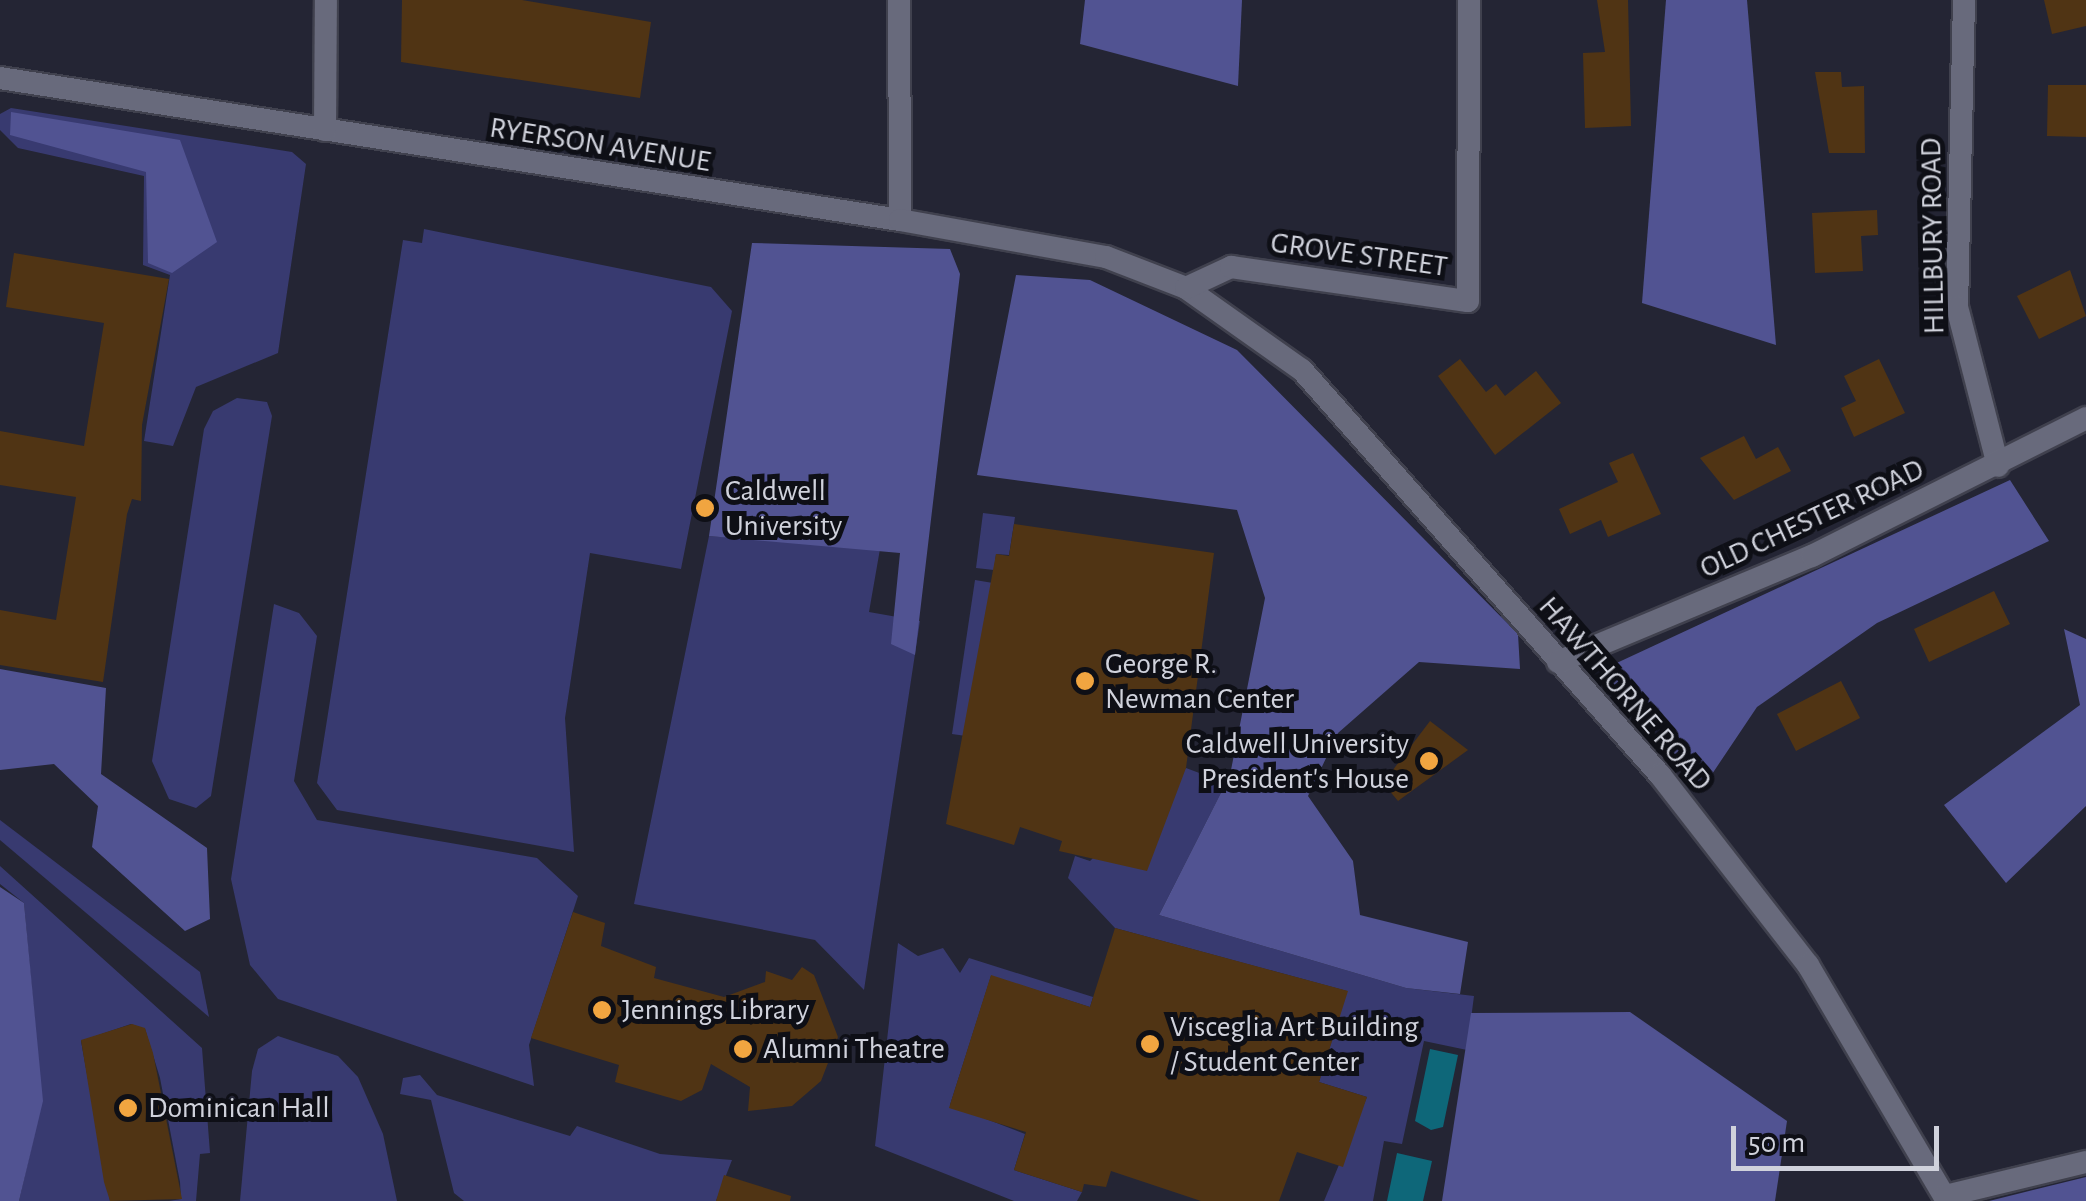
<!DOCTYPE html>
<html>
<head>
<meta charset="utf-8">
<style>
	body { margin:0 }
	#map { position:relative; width:2086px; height:1201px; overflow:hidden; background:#242534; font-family:"Alegreya Sans",sans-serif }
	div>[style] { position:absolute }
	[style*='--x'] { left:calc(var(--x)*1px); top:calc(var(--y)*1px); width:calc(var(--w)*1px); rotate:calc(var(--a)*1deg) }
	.green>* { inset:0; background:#383a70 }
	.forest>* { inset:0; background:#515392 }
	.water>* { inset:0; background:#0e6779 }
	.building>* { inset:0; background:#503414 }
	.roads { filter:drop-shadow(2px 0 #40414e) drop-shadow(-2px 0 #40414e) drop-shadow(0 2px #40414e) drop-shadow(0 -2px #40414e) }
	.street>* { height:22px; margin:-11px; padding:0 11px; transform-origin:11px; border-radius:11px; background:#686a7c }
	.dots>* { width:28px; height:28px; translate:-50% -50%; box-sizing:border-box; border:5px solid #0e0f16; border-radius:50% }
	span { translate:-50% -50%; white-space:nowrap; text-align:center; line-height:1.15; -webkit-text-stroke:10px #0e0f16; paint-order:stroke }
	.street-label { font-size:30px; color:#d0d2dc }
	.poi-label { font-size:30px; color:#d0d2dc }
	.left { translate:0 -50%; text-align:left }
	.right { translate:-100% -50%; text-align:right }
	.scale { position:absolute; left:1731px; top:1126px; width:208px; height:45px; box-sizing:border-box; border:5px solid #d0d2dc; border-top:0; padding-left:12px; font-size:30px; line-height:35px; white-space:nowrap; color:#d0d2dc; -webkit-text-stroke:8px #0e0f16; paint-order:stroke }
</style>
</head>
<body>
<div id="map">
	<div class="green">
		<i style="clip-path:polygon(11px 108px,292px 152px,306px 164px,278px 353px,196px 387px,173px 446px,144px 441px,170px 275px,143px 265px,144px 176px,18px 148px,0 130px,0 114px)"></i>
		<i style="clip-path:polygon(424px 229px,711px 287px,732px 311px,681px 569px,590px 553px,565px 718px,574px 852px,337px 810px,317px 783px,403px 240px,422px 243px)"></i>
		<i style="clip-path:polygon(237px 398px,267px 402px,272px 416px,211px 796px,196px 808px,169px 799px,152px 761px,204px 429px,213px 411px)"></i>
		<i style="clip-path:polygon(983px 513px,1015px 517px,1009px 555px,996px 554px,994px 570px,976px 568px)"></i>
		<i style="clip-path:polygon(709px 536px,880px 549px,869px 612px,920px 621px,864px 990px,815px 940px,634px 904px)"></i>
		<i style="clip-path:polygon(975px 580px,993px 583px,966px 736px,952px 734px)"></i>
		<i style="clip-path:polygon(274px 604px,299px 613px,317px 636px,294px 781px,317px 820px,537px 858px,578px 896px,529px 1045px,534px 1086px,278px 999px,250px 965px,231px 879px)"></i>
		<i style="clip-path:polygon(1186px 768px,1226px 783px,1159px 915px,1406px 988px,1474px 996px,1467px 1050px,1424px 1041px,1402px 1144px,1384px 1141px,1373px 1201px,1324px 1201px,1367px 1097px,1319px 1082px,1347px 991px,1115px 928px,1068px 878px,1075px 856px,1090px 861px)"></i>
		<i style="clip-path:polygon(0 820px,200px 972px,209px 1017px,0 840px)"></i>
		<i style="clip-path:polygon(0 866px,202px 1048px,210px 1153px,200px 1154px,196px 1201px,169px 1201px,181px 1199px,180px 1182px,160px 1078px,145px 1029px,131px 1024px,81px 1041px,110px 1201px,19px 1201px,42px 1101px,24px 903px,0 884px)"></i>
		<i style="clip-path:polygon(898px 943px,918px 956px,943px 948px,960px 973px,969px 958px,1093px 997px,1090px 1007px,991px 976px,950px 1105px,1025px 1134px,1014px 1170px,1082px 1192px,1077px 1201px,1014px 1201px,875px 1146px)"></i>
		<i style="clip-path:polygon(278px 1036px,338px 1056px,358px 1077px,383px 1134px,397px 1201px,240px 1201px,252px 1071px,258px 1049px)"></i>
		<i style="clip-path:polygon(420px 1075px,437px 1095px,570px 1136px,577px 1126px,660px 1154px,732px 1160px,716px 1201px,464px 1201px,454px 1193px,431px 1100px,400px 1094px,403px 1078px)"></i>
	</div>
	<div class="forest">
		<i style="clip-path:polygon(1085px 0,1242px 0,1238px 86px,1080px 44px)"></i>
		<i style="clip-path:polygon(1666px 0,1747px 0,1776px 345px,1642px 303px)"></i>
		<i style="clip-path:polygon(11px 112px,180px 140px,217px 242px,172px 273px,148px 263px,146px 172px,10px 135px)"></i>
		<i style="clip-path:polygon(752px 243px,950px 249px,960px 274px,915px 655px,891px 644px,900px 553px,709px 536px)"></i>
		<i style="clip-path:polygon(1016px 275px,1090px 280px,1237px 350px,1518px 634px,1520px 669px,1419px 662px,1338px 733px,1308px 796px,1353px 861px,1360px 915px,1468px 942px,1460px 994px,1406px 988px,1159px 915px,1230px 775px,1265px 598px,1237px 510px,977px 475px)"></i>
		<i style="clip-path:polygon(2010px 480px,2049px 541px,1877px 623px,1757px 707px,1700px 792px,1593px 674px)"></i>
		<i style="clip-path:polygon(2064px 629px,2086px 639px,2086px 806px,2006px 883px,1944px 805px,2080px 705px)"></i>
		<i style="clip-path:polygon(0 669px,106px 688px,101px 774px,207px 848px,210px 919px,185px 931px,92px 847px,98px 806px,54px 764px,0 770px)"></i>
		<i style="clip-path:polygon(0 887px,24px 903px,43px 1101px,19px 1201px,0 1201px)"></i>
		<i style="clip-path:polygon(1630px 1012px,1787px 1121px,1775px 1201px,1442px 1201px,1471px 1013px)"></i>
		<i style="clip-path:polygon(2086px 1177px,2086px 1201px,1989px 1201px)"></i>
	</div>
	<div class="water">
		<i style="clip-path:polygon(1430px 1049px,1458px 1055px,1443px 1127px,1431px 1130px,1415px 1121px)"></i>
		<i style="clip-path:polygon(1397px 1153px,1432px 1161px,1423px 1201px,1387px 1201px)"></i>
	</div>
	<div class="building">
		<i style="clip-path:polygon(402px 0,522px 0,651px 22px,640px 98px,401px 62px)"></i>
		<i style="clip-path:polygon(1597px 0,1628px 0,1631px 126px,1585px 128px,1583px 53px,1605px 52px)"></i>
		<i style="clip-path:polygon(2044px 0,2086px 0,2086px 26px,2052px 34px)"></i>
		<i style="clip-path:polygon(1815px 72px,1841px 72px,1842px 87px,1864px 86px,1865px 153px,1829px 153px)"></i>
		<i style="clip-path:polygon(2048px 85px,2086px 85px,2086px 137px,2047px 136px)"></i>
		<i style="clip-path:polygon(1877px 210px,1878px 235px,1861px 236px,1863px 271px,1815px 273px,1812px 213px)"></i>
		<i style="clip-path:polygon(14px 253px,169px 279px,142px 425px,141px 501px,132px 499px,127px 514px,103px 682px,0 665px,0 610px,56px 620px,76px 497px,0 485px,0 431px,84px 446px,104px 323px,6px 307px)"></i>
		<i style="clip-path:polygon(2070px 270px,2086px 316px,2039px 339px,2017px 296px)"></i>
		<i style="clip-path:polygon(1460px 359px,1486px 392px,1496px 384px,1505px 396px,1536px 371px,1561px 403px,1495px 455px,1438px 376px)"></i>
		<i style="clip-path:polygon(1879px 359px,1905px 413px,1854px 437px,1841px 408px,1856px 401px,1844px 376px)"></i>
		<i style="clip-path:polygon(1744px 436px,1756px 459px,1778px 447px,1791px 471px,1734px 500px,1700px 458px)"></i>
		<i style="clip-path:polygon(1633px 453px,1661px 514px,1608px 537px,1601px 520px,1570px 534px,1559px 509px,1618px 482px,1609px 463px)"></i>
		<i style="clip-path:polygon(1014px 524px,1214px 553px,1186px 768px,1147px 871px,1059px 851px,1062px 841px,1020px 827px,1014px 845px,946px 824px,996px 554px,1009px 556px)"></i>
		<i style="clip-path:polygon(1994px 591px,2010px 624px,1929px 662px,1914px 629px)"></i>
		<i style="clip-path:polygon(1841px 681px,1860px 718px,1796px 751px,1777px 714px)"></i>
		<i style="clip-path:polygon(1430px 721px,1468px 750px,1398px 801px,1383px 783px)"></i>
		<i style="clip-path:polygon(573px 912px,605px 923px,601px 946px,656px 967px,654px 978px,724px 997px,765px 982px,766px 971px,792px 980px,802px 967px,814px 975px,838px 1037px,821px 1081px,792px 1106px,748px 1111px,750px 1087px,711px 1064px,702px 1090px,681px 1101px,615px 1082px,619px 1065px,531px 1038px)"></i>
		<i style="clip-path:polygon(1115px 928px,1348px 991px,1319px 1082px,1367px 1097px,1343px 1167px,1297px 1152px,1279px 1201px,1201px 1201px,1111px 1171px,1106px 1187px,1084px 1184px,1082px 1192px,1014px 1170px,1026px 1132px,949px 1108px,991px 975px,1090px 1007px)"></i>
		<i style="clip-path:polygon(132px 1024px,145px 1028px,153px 1053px,182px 1199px,110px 1201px,104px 1182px,81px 1040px)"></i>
		<i style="clip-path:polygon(724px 1175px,791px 1196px,790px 1201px,716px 1201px)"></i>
	</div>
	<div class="roads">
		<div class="street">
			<i style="--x:899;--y:0;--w:220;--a:89.7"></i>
			<i style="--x:1964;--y:0;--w:307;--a:91.3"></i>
			<i style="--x:1957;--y:307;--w:164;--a:75.5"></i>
			<i style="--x:0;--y:78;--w:911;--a:8.97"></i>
			<i style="--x:900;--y:220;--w:209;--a:10.2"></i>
			<i style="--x:1106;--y:257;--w:86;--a:21.2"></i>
			<i style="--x:1186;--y:288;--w:142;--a:35.3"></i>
			<i style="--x:1302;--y:370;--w:541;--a:48.52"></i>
			<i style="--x:1660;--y:775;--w:241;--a:52.1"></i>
			<i style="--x:1808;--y:965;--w:274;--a:59.5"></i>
			<i style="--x:325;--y:130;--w:130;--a:-89.6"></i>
			<i style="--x:1186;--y:288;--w:50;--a:-25"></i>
			<i style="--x:1231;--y:267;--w:239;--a:8.2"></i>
			<i style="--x:1468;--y:301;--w:301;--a:-89.8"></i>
			<i style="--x:1558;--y:662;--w:275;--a:-22.7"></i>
			<i style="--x:1812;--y:556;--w:307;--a:-26.7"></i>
			<i style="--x:1945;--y:1196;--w:145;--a:-13.6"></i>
		</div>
	</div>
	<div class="dots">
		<i style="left:705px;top:508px;background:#f1a540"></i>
		<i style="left:1085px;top:681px;background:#f1a540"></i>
		<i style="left:1429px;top:761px;background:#f1a540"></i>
		<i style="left:602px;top:1010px;background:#f1a540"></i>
		<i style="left:1150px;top:1044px;background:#f1a540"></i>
		<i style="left:743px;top:1049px;background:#f1a540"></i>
		<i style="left:128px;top:1108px;background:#f1a540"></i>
	</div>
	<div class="street-label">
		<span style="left:600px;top:145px;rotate:9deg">RYERSON AVENUE</span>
		<span style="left:1933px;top:236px;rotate:-91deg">HILLBURY ROAD</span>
		<span style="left:1359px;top:255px;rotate:8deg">GROVE STREET</span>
		<span style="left:1812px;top:519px;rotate:-25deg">OLD CHESTER ROAD</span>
		<span style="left:1625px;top:694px;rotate:49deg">HAWTHORNE ROAD</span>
	</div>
	<div class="poi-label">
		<span class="left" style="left:725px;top:508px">Caldwell<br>University</span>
		<span class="left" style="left:1105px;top:681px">George R.<br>Newman Center</span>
		<span class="right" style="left:1409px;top:761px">Caldwell University<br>President's House</span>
		<span class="left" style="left:622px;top:1010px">Jennings Library</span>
		<span class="left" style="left:1170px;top:1044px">Visceglia Art Building<br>/ Student Center</span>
		<span class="left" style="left:763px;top:1049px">Alumni Theatre</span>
		<span class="left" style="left:148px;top:1108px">Dominican Hall</span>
	</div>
	<div class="scale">50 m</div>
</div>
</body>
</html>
